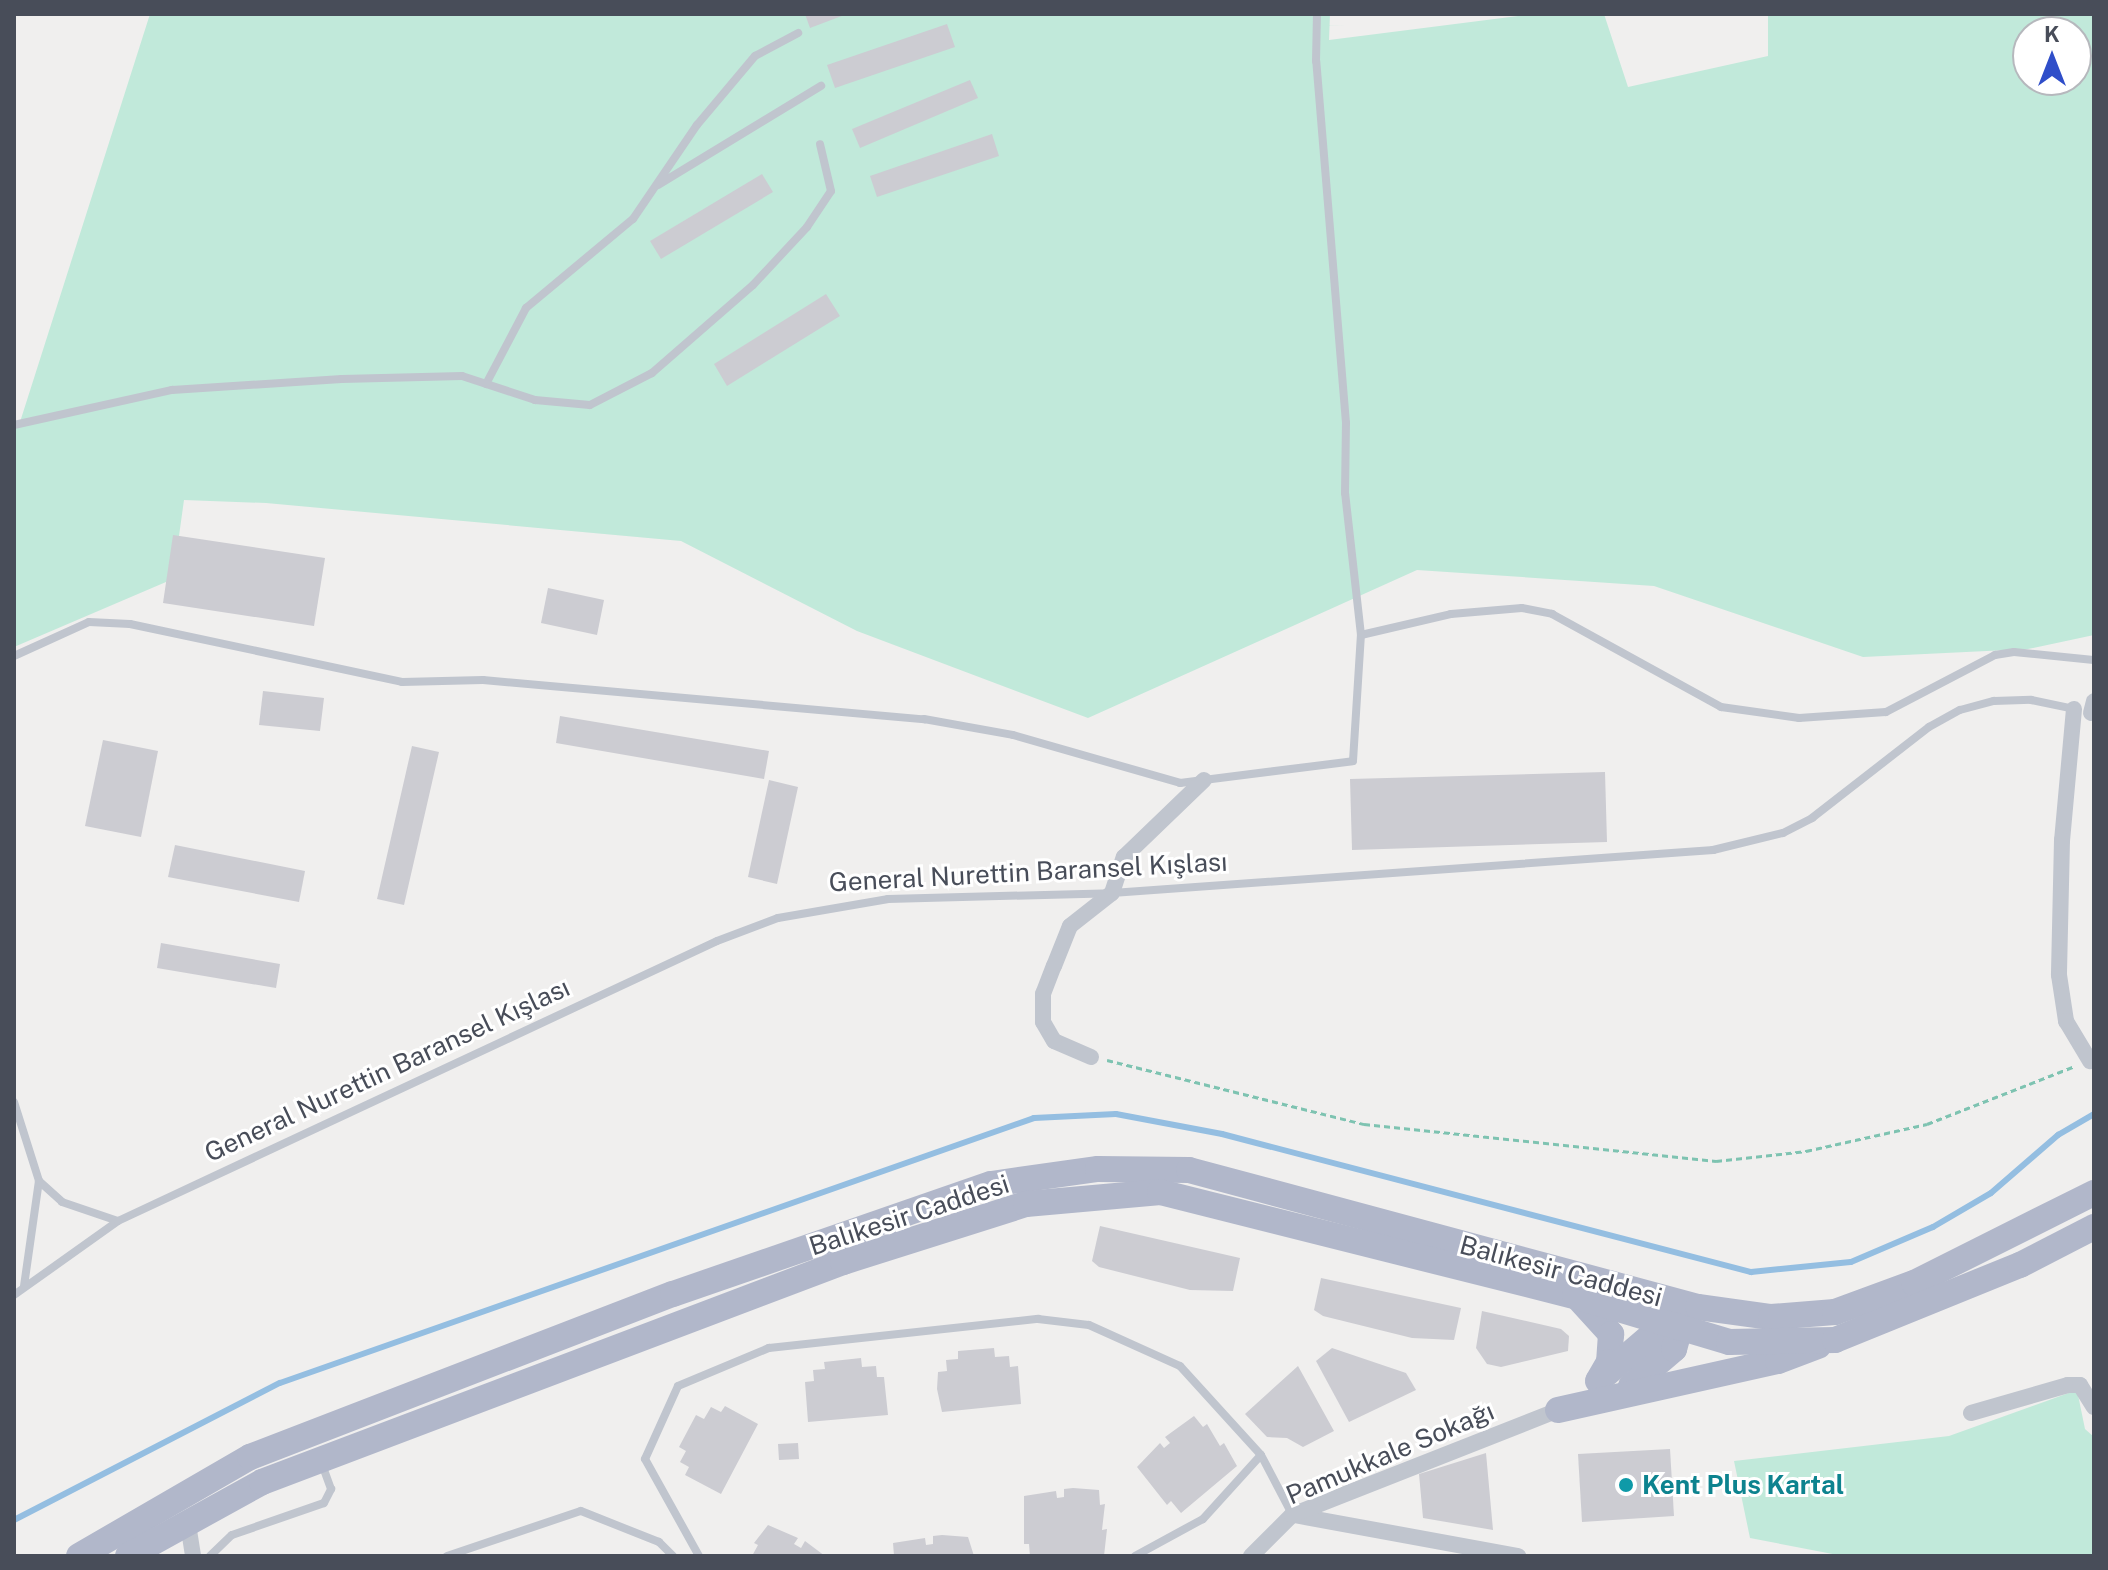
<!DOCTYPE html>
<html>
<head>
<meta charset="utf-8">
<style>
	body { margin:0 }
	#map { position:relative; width:2108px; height:1570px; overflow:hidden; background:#f0efee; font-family:"Public Sans",sans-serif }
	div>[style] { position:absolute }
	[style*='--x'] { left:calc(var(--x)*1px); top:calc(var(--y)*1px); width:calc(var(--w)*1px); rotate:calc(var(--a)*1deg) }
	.green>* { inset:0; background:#c1e9da }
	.stream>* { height:6px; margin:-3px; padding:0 3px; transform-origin:3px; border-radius:3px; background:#94bee1 }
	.building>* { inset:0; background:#ccccd2 }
	.path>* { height:3px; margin-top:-1.5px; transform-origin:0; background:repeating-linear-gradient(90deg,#7ec3b1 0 6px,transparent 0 10px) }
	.service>* { height:8px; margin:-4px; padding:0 4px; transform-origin:4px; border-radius:4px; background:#c0c5ce }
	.minor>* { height:16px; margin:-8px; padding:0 8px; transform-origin:8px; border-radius:8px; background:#c0c5ce }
	.primary>* { height:26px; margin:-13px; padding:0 13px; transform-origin:13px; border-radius:13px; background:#b1b7ca }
	.dots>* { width:22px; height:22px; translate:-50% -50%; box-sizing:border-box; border:4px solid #fff; border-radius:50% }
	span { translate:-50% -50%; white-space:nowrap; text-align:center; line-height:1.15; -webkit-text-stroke:6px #fff; paint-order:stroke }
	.street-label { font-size:26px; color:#484d59 }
	.culture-label { font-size:26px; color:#0d838f; font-weight:700 }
	.left { translate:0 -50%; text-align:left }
	.frame { position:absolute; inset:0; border:16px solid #484d59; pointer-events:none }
	.north { position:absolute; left:2012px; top:16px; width:80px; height:80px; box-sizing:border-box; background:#fff; border:2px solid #b6b8bd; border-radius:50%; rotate:0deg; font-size:22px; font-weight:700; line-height:32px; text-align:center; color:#484d59 }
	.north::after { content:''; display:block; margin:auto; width:28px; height:36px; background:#2f4ec9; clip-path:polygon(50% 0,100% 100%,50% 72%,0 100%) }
</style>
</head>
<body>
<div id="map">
	<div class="green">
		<i style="clip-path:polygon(evenodd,150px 14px,1330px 14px,1329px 40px,1534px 14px,1604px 14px,1628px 87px,1768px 56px,1768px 14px,2094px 14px,2094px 635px,2028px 649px,1863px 657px,1654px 586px,1417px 570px,1088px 718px,857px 631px,681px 541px,266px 503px,184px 500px,173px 579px,14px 647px,14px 425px,20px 422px,150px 14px,2028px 32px,2076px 32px,2076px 80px,2028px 80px,2028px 32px)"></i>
		<i style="clip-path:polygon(2077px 1390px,2085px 1429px,2094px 1437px,2094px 1556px,1843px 1556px,1750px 1538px,1734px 1461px,1949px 1436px)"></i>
	</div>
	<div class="stream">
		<i style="--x:14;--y:1520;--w:299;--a:-27.3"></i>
		<i style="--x:280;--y:1383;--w:799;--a:-19.36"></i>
		<i style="--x:1034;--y:1118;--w:82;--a:-2.8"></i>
		<i style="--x:1116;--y:1114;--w:108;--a:10.7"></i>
		<i style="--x:1222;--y:1134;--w:547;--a:14.62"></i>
		<i style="--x:1751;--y:1272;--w:100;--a:-5.7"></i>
		<i style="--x:1851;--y:1262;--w:89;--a:-23.1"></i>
		<i style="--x:1933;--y:1227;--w:67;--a:-30.4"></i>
		<i style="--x:1991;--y:1193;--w:89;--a:-40.9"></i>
		<i style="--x:2058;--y:1135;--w:42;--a:-30.3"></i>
	</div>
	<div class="building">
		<i style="clip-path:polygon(805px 14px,847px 14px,810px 28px)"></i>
		<i style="clip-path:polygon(947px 24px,955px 47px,835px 88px,827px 65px)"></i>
		<i style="clip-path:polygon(970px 80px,978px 98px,860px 148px,852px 129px)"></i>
		<i style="clip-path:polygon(992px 134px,999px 156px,877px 197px,870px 176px)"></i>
		<i style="clip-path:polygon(762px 174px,773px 192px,661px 259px,650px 241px)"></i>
		<i style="clip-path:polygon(826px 294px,840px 316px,727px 386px,714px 364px)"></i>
		<i style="clip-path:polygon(173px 535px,325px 558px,314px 626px,163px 603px)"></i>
		<i style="clip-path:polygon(548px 588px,604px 600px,597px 635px,541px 623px)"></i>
		<i style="clip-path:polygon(263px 691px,324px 698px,320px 731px,259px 725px)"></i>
		<i style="clip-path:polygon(560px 716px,769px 751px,764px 779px,556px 743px)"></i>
		<i style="clip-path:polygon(103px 740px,158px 751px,141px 837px,85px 826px)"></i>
		<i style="clip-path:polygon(412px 746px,439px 752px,404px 905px,377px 899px)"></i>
		<i style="clip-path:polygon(1605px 772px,1607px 842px,1352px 850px,1350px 779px)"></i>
		<i style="clip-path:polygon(769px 780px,798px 787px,777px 884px,748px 877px)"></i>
		<i style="clip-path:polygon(175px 845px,305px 871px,299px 902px,168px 877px)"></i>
		<i style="clip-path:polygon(161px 943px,280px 964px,276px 988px,157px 968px)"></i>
		<i style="clip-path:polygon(1100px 1226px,1240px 1258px,1233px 1291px,1190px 1290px,1099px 1267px,1092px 1261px)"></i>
		<i style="clip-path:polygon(1321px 1278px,1461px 1308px,1454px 1340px,1412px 1338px,1323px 1316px,1314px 1310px)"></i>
		<i style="clip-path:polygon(1482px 1311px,1561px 1329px,1569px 1336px,1568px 1351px,1501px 1367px,1487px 1364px,1476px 1348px)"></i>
		<i style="clip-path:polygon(994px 1348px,995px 1357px,1009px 1356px,1010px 1367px,1018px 1366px,1021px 1404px,942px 1412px,937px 1389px,938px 1372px,947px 1371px,946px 1360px,958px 1359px,958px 1351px)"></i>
		<i style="clip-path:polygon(1332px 1348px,1406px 1373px,1416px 1390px,1349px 1422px,1316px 1361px)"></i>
		<i style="clip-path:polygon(861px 1358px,862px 1367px,876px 1366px,877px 1377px,884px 1377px,888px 1415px,808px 1422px,805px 1382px,814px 1381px,813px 1370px,825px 1369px,824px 1362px)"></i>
		<i style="clip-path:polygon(1298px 1366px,1334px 1431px,1303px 1447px,1287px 1438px,1267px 1437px,1245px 1414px)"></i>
		<i style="clip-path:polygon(725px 1406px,758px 1424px,721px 1494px,685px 1475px,689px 1467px,680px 1462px,686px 1451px,679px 1447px,696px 1415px,704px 1419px,711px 1407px,721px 1412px)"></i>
		<i style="clip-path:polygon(1194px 1416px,1203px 1427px,1207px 1424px,1220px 1446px,1224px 1443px,1237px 1466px,1181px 1513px,1171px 1501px,1167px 1505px,1137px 1467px,1160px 1443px,1164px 1448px,1170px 1443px,1165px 1437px)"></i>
		<i style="clip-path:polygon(798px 1443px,799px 1459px,779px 1460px,778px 1444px)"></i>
		<i style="clip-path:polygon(1670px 1449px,1674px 1516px,1582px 1522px,1578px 1454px)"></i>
		<i style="clip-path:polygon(1486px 1453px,1493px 1530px,1423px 1518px,1419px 1474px)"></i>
		<i style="clip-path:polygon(1073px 1488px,1099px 1490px,1100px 1505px,1105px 1504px,1102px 1530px,1107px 1529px,1104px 1556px,1030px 1556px,1029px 1544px,1024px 1544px,1024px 1496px,1056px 1491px,1057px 1498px,1064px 1497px,1064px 1489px)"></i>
		<i style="clip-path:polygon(768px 1525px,798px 1538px,794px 1544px,801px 1548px,805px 1541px,825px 1556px,752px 1556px,758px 1545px,754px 1543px)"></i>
		<i style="clip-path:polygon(942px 1535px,968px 1537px,974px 1556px,894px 1556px,893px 1543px,925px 1538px,926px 1545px,933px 1544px,933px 1536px)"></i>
	</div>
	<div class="path">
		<i style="--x:1107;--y:1060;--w:265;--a:14"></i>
		<i style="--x:1364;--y:1124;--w:354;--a:6"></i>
		<i style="--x:1716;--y:1161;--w:91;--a:-6.3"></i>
		<i style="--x:1806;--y:1151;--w:124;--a:-12.6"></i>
		<i style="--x:1927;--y:1124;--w:159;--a:-21.4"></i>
	</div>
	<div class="service">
		<i style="--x:658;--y:185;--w:191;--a:-31.3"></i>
		<i style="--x:486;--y:384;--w:86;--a:-62.2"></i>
		<i style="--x:526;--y:308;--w:139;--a:-39.8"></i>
		<i style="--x:633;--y:219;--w:114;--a:-55.8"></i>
		<i style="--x:697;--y:125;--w:90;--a:-50"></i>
		<i style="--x:755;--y:56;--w:49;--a:-28.1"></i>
		<i style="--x:14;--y:425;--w:162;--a:-12.5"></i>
		<i style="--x:172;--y:390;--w:170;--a:-3.7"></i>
		<i style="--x:342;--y:379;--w:120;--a:-1.4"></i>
		<i style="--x:462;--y:376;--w:77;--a:18.2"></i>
		<i style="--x:535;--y:400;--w:55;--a:5.2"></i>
		<i style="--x:590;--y:405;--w:70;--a:-27.3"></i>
		<i style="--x:652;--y:373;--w:134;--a:-41.1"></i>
		<i style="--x:753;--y:285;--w:79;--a:-47"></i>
		<i style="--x:807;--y:227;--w:43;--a:-56.3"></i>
		<i style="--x:831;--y:191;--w:48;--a:-103.2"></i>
		<i style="--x:1361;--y:635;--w:92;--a:-13.1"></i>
		<i style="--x:1451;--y:614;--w:71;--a:-4.8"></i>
		<i style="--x:1522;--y:608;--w:31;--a:11"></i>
		<i style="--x:1552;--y:614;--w:193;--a:28.8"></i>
		<i style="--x:1721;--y:707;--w:79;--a:8"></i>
		<i style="--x:1799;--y:718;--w:87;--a:-3.9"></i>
		<i style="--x:1886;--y:712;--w:123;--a:-27.6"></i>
		<i style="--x:1995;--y:655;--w:19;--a:-9"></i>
		<i style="--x:2014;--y:652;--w:80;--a:5.7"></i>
		<i style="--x:14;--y:656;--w:82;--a:-24.4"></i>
		<i style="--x:89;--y:622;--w:41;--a:2.8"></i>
		<i style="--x:130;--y:624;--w:278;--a:12"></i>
		<i style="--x:402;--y:682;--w:81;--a:-1.4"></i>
		<i style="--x:483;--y:680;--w:443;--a:5.1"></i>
		<i style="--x:924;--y:719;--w:90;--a:10.2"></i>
		<i style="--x:1013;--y:735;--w:174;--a:16"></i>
		<i style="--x:1180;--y:783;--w:174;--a:-7.2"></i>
		<i style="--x:1353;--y:761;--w:126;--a:-86.4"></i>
		<i style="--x:1361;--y:635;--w:143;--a:-96.4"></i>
		<i style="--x:1345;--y:493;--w:70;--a:-89.2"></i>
		<i style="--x:1346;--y:423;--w:363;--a:-94.7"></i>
		<i style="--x:1316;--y:61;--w:47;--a:-88.8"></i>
		<i style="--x:14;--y:1102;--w:83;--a:72.4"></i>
		<i style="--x:24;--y:1286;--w:106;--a:-81.9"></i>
		<i style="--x:39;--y:1181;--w:31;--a:42"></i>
		<i style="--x:62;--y:1202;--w:59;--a:18.7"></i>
		<i style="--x:14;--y:1295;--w:128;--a:-35.4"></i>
		<i style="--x:118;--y:1221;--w:661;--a:-25.05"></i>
		<i style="--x:717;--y:941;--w:65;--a:-20.7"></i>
		<i style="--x:778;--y:918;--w:112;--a:-9.8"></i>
		<i style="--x:888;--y:899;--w:224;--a:-1.5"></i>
		<i style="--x:1112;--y:893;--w:603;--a:-4.09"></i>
		<i style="--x:1713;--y:850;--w:72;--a:-13.7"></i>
		<i style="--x:1783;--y:833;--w:33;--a:-27"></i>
		<i style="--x:1812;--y:818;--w:148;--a:-37.9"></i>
		<i style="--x:1929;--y:727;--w:35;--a:-29"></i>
		<i style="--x:1960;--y:710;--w:35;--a:-15"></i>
		<i style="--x:1994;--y:701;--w:37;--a:-2"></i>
		<i style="--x:2031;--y:700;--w:45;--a:11.6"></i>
		<i style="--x:210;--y:1556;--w:30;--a:-44"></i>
		<i style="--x:232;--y:1535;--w:97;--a:-19.2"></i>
		<i style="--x:324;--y:1503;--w:16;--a:-63"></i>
		<i style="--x:331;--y:1489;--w:27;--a:-110"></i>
		<i style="--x:447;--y:1556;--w:141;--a:-18.6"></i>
		<i style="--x:581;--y:1511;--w:84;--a:21.7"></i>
		<i style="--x:659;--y:1542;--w:20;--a:45"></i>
		<i style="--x:699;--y:1556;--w:111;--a:-119.1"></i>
		<i style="--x:645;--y:1459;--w:80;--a:-65.7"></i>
		<i style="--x:678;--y:1386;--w:99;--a:-22.7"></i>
		<i style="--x:769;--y:1348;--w:271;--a:-6.2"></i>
		<i style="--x:1038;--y:1319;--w:51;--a:6.7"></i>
		<i style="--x:1089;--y:1325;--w:100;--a:24.3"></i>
		<i style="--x:1180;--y:1366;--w:120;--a:47.7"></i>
		<i style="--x:1261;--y:1455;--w:67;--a:62.3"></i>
		<i style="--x:1135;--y:1556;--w:77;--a:-28.6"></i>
		<i style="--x:1203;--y:1519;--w:86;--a:-47.8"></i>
	</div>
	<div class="minor">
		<i style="--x:2074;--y:709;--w:132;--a:95.2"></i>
		<i style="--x:2062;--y:840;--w:135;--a:91.3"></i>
		<i style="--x:2059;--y:975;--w:47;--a:81.3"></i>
		<i style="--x:2066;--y:1021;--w:47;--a:59"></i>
		<i style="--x:2091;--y:713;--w:12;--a:-76"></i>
		<i style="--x:1091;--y:1057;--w:40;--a:-156.6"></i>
		<i style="--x:1054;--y:1041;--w:22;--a:-120"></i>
		<i style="--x:1043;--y:1022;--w:28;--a:-90"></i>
		<i style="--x:1043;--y:994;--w:30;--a:-69"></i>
		<i style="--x:1054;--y:966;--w:43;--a:-68.2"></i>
		<i style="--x:1070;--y:926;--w:53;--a:-38.2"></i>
		<i style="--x:1112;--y:893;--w:38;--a:-72"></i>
		<i style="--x:1124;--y:857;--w:111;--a:-43.9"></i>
		<i style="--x:1971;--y:1413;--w:101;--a:-16.1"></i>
		<i style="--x:2068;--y:1385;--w:12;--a:0"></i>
		<i style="--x:2080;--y:1385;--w:26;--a:58"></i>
		<i style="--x:1294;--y:1515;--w:228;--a:10.4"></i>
		<i style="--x:188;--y:1524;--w:32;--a:81"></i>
		<i style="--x:1251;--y:1556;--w:58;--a:-45"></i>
		<i style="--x:1292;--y:1515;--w:286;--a:-21.5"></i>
	</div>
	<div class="primary">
		<i style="--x:1581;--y:1301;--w:45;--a:47.7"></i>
		<i style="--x:1611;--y:1334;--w:28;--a:94"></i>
		<i style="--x:1609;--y:1362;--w:20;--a:120"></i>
		<i style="--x:1598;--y:1381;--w:101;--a:-40.6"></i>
		<i style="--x:1631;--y:1386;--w:57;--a:-40.7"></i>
		<i style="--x:1674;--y:1349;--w:22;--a:-74"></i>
		<i style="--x:1680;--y:1328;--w:17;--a:-103"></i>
		<i style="--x:1558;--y:1410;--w:225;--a:-12.6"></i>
		<i style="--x:1778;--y:1361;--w:43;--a:-20.6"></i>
		<i style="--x:79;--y:1556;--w:198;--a:-30.1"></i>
		<i style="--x:250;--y:1457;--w:453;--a:-21.1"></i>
		<i style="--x:673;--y:1294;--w:336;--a:-19.1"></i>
		<i style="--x:991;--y:1184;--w:108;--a:-8"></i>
		<i style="--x:1098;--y:1169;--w:91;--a:0.6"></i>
		<i style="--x:1189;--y:1170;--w:527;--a:15.06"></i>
		<i style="--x:1698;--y:1307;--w:74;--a:7.8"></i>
		<i style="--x:1771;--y:1317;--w:64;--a:-4.5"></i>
		<i style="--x:1835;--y:1312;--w:84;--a:-20.2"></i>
		<i style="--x:1914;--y:1283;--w:201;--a:-26.6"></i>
		<i style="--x:128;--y:1556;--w:153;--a:-28.9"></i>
		<i style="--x:262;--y:1482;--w:621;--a:-20.74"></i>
		<i style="--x:843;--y:1262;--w:192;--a:-17.6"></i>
		<i style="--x:1026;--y:1204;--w:135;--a:-5.1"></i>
		<i style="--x:1160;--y:1192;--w:428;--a:14.1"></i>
		<i style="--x:1575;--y:1296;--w:161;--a:16.6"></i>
		<i style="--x:1729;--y:1342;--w:106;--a:-1.1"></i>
		<i style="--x:1835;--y:1340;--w:200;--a:-22.1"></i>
		<i style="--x:2020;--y:1265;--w:83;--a:-27.2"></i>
	</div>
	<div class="dots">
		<i style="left:1626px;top:1485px;background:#0f9aa8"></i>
	</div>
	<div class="street-label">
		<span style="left:1028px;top:872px;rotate:-3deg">General Nurettin Baransel Kışlası</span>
		<span style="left:387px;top:1070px;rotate:-25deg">General Nurettin Baransel Kışlası</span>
		<span style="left:909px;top:1215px;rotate:-18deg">Balıkesir Caddesi</span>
		<span style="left:1561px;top:1271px;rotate:15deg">Balıkesir Caddesi</span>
		<span style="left:1390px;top:1453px;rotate:-23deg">Pamukkale Sokağı</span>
	</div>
	<div class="culture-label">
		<span class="left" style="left:1642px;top:1485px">Kent Plus Kartal</span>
	</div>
	<div class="frame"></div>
	<div class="north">K</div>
</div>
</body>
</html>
